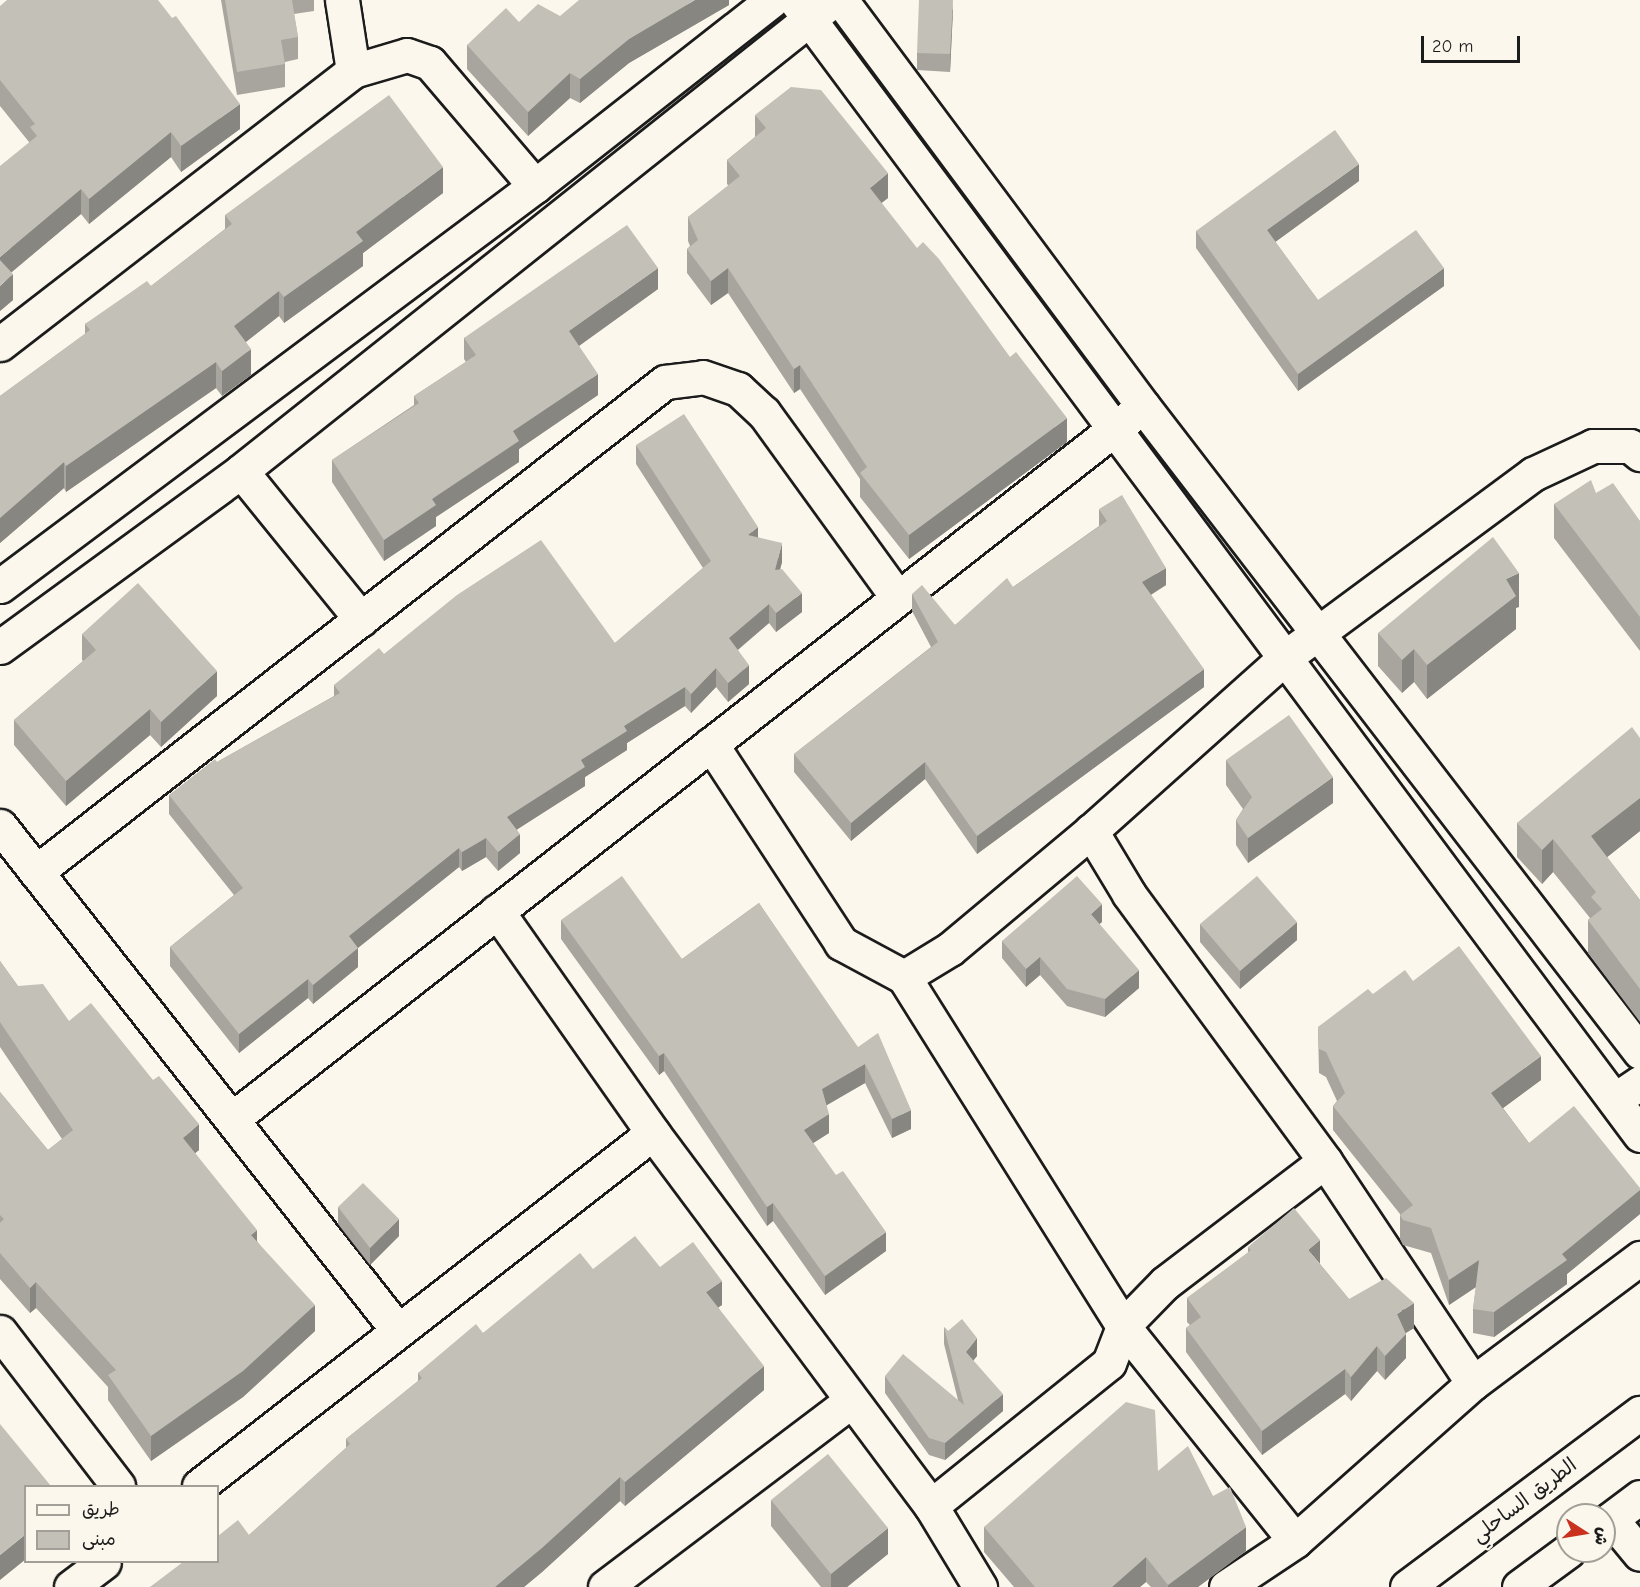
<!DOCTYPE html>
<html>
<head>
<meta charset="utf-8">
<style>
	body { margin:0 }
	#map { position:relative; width:1640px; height:1587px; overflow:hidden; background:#fbf7ec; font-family:"Comic Neue","Playpen Sans Arabic",sans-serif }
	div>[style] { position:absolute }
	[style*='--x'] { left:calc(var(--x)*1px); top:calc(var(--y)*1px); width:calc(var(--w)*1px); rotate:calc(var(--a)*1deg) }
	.roads { filter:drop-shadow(2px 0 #1c1c1c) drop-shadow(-2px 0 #1c1c1c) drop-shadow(0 2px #1c1c1c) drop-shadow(0 -2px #1c1c1c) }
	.street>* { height:33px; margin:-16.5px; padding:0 16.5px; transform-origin:16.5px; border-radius:16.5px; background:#fbf7ec }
	.highway>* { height:33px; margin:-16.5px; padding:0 16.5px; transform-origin:16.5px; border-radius:16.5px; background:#fbf7ec }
	.wall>* { inset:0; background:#a8a59e }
	.shaded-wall>* { inset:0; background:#888681 }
	.building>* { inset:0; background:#c3c0b8 }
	span { translate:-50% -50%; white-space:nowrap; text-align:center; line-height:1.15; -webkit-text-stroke:4.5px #fbf7ec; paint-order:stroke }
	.street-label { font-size:20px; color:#1c1c1c }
	.legend { position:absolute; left:24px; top:1485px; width:195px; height:78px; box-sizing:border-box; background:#fbf7ec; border:2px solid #a29f99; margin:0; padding:8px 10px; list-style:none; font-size:18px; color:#1c1c1c }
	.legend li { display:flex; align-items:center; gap:12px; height:30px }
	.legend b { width:30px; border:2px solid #a29f99 }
	.north { position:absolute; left:1556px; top:1503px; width:60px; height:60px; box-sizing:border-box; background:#fbf7ec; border:2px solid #a29f99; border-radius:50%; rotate:102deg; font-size:16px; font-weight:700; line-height:24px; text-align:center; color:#1c1c1c }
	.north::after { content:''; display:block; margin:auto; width:21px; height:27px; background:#c8321e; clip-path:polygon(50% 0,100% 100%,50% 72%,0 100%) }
	.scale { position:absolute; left:1421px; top:36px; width:99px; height:27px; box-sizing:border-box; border:3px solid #1c1c1c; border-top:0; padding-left:8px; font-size:18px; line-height:21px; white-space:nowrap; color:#1c1c1c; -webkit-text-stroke:4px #fbf7ec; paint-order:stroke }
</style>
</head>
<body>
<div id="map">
	<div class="roads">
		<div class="street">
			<i style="--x:342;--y:0;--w:72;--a:81.2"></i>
			<i style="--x:795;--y:0;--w:1415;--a:53.33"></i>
			<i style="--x:841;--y:0;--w:506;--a:53.36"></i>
			<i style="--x:1143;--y:406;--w:815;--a:52.43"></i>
			<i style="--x:0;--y:344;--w:446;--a:-37.7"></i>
			<i style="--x:353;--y:71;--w:56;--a:-16.5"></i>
			<i style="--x:407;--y:55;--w:24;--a:19"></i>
			<i style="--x:430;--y:63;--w:162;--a:49.5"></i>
			<i style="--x:241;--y:471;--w:191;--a:51"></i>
			<i style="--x:0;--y:586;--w:668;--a:-36.78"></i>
			<i style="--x:535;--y:186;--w:301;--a:-38.1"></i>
			<i style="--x:0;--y:647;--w:298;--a:-36.1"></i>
			<i style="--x:241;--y:471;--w:750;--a:-38.5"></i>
			<i style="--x:711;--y:744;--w:238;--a:56.8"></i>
			<i style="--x:841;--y:943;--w:72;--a:28.4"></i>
			<i style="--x:904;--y:977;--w:412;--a:57.9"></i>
			<i style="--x:1123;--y:1326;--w:275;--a:51.3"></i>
			<i style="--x:0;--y:826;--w:639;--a:51.73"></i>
			<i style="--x:36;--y:872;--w:797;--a:-37.92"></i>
			<i style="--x:665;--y:382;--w:38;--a:-7"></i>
			<i style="--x:703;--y:377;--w:37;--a:19"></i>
			<i style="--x:738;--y:389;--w:35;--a:43"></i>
			<i style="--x:764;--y:413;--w:228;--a:54.1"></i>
			<i style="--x:497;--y:911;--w:271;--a:54.9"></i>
			<i style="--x:653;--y:1133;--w:465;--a:53.3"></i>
			<i style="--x:931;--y:1506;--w:95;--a:58.8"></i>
			<i style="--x:904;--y:977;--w:54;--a:-31.3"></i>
			<i style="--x:950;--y:949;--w:184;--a:-39.9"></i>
			<i style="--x:1616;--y:1099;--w:29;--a:-34"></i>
			<i style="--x:232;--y:1119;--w:1143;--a:-38.03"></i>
			<i style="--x:0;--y:1332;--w:194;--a:52.5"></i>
			<i style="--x:1473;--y:1383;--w:267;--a:-123.7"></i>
			<i style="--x:1325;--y:1161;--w:331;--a:-126.3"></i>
			<i style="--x:1129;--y:894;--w:74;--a:-121.1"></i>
			<i style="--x:1091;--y:831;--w:263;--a:-41.8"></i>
			<i style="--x:1287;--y:656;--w:306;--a:-36.5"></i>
			<i style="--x:1533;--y:474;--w:66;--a:-25"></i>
			<i style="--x:1593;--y:446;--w:37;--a:0"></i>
			<i style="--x:1630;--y:446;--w:13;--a:39"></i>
			<i style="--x:199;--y:1486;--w:575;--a:-37.87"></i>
			<i style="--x:931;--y:1506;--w:228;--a:-38.8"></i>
			<i style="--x:1109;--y:1363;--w:40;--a:-69"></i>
			<i style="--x:1123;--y:1326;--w:60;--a:-45.7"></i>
			<i style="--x:1165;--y:1283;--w:201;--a:-37.3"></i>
			<i style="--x:1611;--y:1519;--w:45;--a:50.4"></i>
			<i style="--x:71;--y:1587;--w:41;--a:-37.1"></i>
			<i style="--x:605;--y:1587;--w:308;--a:-37.1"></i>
			<i style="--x:1226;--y:1587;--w:83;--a:-33.7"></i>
			<i style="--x:1295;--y:1541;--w:238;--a:-41.6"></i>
			<i style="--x:1473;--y:1383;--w:209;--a:-36.8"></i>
		</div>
		<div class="highway">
			<i style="--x:1604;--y:1524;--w:45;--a:-36.9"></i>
			<i style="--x:1407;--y:1587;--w:291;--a:-36.8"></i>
			<i style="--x:1519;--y:1587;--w:61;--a:-36.3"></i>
		</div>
	</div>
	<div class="wall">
		<i style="clip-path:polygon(221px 0,314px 0,314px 11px,294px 14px,298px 37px,298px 59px,285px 62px,285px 87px,237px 95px)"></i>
		<i style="clip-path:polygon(729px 0,729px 5px,629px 63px,580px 103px,570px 98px,528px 136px,467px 69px,467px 45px,519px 22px)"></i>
		<i style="clip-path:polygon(0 6px,240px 129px,181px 172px,171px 157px,89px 224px,81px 214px,11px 272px,13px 300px,0 311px,29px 142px,0 106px)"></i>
		<i style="clip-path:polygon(953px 9px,950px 72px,917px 70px,917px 53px)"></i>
		<i style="clip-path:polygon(755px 115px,888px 198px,881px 203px,1067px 442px,909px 559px,860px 497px,860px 479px,800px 389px,794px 393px,728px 293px,711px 305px,687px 273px,687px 249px,690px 246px,688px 241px,688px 217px,729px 186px,727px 184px,727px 160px,755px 137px)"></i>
		<i style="clip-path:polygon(1359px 181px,1275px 242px,1318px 300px,1444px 286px,1298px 391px,1196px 248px,1196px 231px)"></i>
		<i style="clip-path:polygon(443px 193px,363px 253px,363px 266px,284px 323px,279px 316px,246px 342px,251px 375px,222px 396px,216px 388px,66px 492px,64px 488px,0 543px,0 396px,85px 334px,85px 324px,151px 286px,225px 229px,225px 215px)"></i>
		<i style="clip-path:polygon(658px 289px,579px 346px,598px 395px,519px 449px,519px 462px,436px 517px,436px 526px,384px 561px,332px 482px,332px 460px,414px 405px,414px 396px,466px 362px,464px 359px,464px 338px)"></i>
		<i style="clip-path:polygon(636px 445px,758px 537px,782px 562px,780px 569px,802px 612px,776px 632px,769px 623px,738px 650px,749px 684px,728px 702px,716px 687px,691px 713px,685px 706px,627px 743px,627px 750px,585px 777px,585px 786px,517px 829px,520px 853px,498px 871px,486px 857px,462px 871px,459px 867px,358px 948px,358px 967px,313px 1004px,308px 998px,239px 1053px,170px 966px,170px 947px,234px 895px,169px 814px,169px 795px,217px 762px,334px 696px,334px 685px,384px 654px,615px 643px,703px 568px,636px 464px)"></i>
		<i style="clip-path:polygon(1596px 493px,1640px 521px,1640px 651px,1554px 538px,1554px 504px)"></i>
		<i style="clip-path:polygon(1099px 509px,1166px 585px,1151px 595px,1204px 687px,977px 854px,925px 779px,851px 841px,794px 772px,794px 754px,931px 647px,912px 611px,912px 594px,955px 625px,1013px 587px,1099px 526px)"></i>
		<i style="clip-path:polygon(1519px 607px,1516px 608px,1516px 629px,1427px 699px,1414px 682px,1402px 693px,1378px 666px,1378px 633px)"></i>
		<i style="clip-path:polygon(82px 634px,217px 696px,161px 747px,150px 735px,66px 806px,14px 745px,14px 720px,83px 661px,82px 660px)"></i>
		<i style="clip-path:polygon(1640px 738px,1640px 831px,1607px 857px,1640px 900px,1640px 1022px,1588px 953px,1588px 920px,1590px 918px,1553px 872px,1542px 884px,1517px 857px,1517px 823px)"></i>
		<i style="clip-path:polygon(1226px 760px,1333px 803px,1248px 863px,1236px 845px,1236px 820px,1243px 809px,1226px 785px)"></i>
		<i style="clip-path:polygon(759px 903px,911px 1129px,892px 1138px,865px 1083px,826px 1105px,829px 1133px,813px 1143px,886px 1251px,825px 1295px,773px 1221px,767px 1226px,664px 1071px,659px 1075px,561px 939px,561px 920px,682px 959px)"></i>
		<i style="clip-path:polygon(1102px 922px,1099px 924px,1139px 988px,1105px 1017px,1067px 1006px,1040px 975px,1026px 987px,1002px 958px,1002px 941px)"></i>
		<i style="clip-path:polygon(1200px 924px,1297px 940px,1240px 989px,1200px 942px)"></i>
		<i style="clip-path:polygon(0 961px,18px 986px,69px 1021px,199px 1150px,195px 1153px,257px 1241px,315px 1331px,243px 1397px,151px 1461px,108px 1400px,108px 1387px,36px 1308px,30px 1313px,0 1279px,0 1092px,48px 1150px,62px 1139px,0 1047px)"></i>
		<i style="clip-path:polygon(1413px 981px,1541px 1080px,1503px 1108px,1529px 1143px,1640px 1188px,1640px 1214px,1567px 1274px,1567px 1284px,1494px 1337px,1473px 1333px,1473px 1309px,1476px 1287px,1449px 1305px,1431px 1253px,1403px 1245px,1400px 1239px,1400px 1214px,1333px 1130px,1333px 1106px,1337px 1101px,1326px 1077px,1319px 1073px,1318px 1027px,1373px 994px)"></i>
		<i style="clip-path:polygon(338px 1207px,399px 1236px,370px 1265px,338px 1224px)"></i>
		<i style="clip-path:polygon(1248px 1247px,1320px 1264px,1349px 1299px,1414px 1328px,1406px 1333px,1406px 1358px,1385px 1380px,1377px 1371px,1351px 1401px,1345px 1394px,1262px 1455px,1186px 1352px,1186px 1328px,1190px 1325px,1187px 1322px,1187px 1298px,1248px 1253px)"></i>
		<i style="clip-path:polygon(660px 1267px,722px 1305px,718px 1307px,764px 1390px,625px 1506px,620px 1501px,542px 1572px,524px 1587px,150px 1587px,249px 1535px,346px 1448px,346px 1439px,418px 1381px,418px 1373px,483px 1333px,593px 1269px)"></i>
		<i style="clip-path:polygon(944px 1327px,948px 1331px,977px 1356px,973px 1360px,1003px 1411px,945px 1460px,929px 1455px,885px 1393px,885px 1376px,958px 1400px,944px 1344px)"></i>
		<i style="clip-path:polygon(1158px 1471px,1213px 1496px,1246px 1551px,1198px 1587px,1151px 1587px,1146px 1582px,1140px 1587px,1014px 1587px,984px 1552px,984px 1527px)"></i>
		<i style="clip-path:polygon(771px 1500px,888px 1554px,847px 1587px,821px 1587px,771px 1526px)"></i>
	</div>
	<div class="shaded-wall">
		<i style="clip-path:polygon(695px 0,729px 0,729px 5px,629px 63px,580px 103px,580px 79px,629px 39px)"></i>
		<i style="clip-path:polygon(953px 0,953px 9px,950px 72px,950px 54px)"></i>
		<i style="clip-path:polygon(570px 73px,570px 98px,528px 136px,528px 112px)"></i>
		<i style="clip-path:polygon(240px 104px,240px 129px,181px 172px,181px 146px)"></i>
		<i style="clip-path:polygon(171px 132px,171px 157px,89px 224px,89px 199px)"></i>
		<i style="clip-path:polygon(1359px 164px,1359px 181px,1267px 248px,1267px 230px)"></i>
		<i style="clip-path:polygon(443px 167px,443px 193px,363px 253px,363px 266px,284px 323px,284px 297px,356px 232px)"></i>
		<i style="clip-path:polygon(888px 173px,888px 198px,870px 212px,870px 188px)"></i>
		<i style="clip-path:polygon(81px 189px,81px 214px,0 282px,0 257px)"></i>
		<i style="clip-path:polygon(658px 268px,658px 289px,569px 353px,569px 331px)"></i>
		<i style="clip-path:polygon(728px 268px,728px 293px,711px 305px,711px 281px)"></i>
		<i style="clip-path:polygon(1444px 268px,1444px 286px,1298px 391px,1298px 374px)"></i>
		<i style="clip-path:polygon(13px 274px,13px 300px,0 311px,0 286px)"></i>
		<i style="clip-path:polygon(279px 291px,279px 316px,234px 351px,234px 326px)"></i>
		<i style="clip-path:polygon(251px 349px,251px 375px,222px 396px,222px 371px)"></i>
		<i style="clip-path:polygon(216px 362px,216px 388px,66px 492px,66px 466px)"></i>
		<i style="clip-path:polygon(800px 365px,800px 389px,794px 393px,794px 369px)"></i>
		<i style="clip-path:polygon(598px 374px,598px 395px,519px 449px,519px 462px,436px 517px,436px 526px,384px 561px,384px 540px,513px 431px)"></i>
		<i style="clip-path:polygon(1067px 418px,1067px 442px,909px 559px,909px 535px)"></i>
		<i style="clip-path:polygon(64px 462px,64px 488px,0 543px,0 518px)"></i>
		<i style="clip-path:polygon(758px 527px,758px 546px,748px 535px)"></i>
		<i style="clip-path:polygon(782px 543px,782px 562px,775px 589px,775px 570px)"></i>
		<i style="clip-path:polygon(1166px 568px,1166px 585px,1142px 600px,1142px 582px)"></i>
		<i style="clip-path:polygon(1519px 573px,1519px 607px,1516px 608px,1516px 629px,1427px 699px,1427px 665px,1506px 579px)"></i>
		<i style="clip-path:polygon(802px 593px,802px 612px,776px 632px,776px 613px)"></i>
		<i style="clip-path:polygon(769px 604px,769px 623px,729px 657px,729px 638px)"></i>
		<i style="clip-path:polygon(1414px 649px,1414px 682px,1402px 693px,1402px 660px)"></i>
		<i style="clip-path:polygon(749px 665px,749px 684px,728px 702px,728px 683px)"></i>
		<i style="clip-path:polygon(716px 668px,716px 687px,691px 713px,691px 694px)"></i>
		<i style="clip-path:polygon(1204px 669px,1204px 687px,977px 854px,977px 836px)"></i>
		<i style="clip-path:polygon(217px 671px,217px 696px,161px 747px,161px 722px)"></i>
		<i style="clip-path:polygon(685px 687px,685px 706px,627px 743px,627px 750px,585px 777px,585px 786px,507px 836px,507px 817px,624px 726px)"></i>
		<i style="clip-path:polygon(150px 709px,150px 735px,66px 806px,66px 781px)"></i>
		<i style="clip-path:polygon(925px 762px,925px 779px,851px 841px,851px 823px)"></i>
		<i style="clip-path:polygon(1333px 777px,1333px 803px,1248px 863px,1248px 838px)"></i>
		<i style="clip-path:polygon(1640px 798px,1640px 831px,1591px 870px,1591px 836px)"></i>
		<i style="clip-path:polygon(520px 834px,520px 853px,498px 871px,498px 852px)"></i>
		<i style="clip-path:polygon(486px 838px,486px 857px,462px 871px,462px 852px)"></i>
		<i style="clip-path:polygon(1553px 839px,1553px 872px,1542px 884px,1542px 850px)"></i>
		<i style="clip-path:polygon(459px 848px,459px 867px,349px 955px,349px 936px)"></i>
		<i style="clip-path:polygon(1102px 904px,1102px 922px,1091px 931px,1091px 914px)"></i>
		<i style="clip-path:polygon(1297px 922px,1297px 940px,1240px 989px,1240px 971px)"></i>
		<i style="clip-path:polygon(358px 948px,358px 967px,313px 1004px,313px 985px)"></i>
		<i style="clip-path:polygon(1040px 957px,1040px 975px,1026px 987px,1026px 969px)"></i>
		<i style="clip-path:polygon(1139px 970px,1139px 988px,1105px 1017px,1105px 999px)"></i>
		<i style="clip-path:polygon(308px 979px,308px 998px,239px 1053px,239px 1034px)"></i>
		<i style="clip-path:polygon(664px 1053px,664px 1071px,659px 1075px,659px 1056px)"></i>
		<i style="clip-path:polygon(1541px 1056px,1541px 1080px,1491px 1117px,1491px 1093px)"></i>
		<i style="clip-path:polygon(865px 1064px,865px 1083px,822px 1108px,822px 1089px)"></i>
		<i style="clip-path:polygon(911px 1110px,911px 1129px,892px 1138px,892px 1119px)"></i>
		<i style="clip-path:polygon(829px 1114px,829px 1133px,804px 1149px,804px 1130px)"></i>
		<i style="clip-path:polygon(199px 1124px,199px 1150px,183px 1163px,183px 1138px)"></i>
		<i style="clip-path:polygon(1640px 1190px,1640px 1214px,1567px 1274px,1567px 1284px,1494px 1337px,1494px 1312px,1562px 1254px)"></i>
		<i style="clip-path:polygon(773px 1203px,773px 1221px,767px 1226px,767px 1207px)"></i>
		<i style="clip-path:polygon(399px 1219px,399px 1236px,370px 1265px,370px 1248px)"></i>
		<i style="clip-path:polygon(257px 1230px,257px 1255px,251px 1235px)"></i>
		<i style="clip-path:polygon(886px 1232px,886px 1251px,825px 1295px,825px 1276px)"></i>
		<i style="clip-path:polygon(1320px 1240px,1320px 1264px,1308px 1250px)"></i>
		<i style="clip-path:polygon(1479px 1260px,1479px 1285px,1449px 1305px,1449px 1280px)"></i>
		<i style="clip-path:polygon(722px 1281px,722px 1305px,706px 1316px,706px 1292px)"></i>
		<i style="clip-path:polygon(36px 1282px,36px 1308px,30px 1313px,30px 1288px)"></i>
		<i style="clip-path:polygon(1414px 1303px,1414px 1328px,1397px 1338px,1397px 1314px)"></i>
		<i style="clip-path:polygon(315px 1305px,315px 1331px,243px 1397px,151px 1461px,151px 1436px)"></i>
		<i style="clip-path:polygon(1406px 1334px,1406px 1358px,1385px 1380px,1385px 1356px)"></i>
		<i style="clip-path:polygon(977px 1338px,977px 1356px,966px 1370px,966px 1352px)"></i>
		<i style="clip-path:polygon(1377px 1346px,1377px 1371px,1351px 1401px,1351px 1377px)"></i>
		<i style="clip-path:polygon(764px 1366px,764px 1390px,625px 1506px,625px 1482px)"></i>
		<i style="clip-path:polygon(1345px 1369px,1345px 1394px,1262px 1455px,1262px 1431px)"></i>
		<i style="clip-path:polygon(1003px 1394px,1003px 1411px,945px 1460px,945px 1443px)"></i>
		<i style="clip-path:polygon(620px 1477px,620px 1501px,542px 1572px,524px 1587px,495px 1587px)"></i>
		<i style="clip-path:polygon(1246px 1527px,1246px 1551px,1198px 1587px,1168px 1587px,1168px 1585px)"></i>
		<i style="clip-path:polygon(888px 1528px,888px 1554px,847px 1587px,831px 1587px,831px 1574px)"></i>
		<i style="clip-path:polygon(26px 1534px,26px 1559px,0 1580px,0 1555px)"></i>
		<i style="clip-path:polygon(1146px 1557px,1146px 1582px,1140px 1587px,1112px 1587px)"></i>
	</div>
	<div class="building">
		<i style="clip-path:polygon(7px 0,158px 0,172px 18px,176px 16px,240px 104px,181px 146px,171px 132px,89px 199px,81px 189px,0 257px,0 166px,37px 136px,30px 127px,35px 124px,0 80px,0 6px)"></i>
		<i style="clip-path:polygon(225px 0,292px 0,298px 37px,281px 40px,285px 64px,237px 72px)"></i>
		<i style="clip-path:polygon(579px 0,695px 0,629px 39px,580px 79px,570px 73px,528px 112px,467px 45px,506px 8px,519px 22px,538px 4px,560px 16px)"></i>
		<i style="clip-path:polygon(919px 0,953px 0,950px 54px,917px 53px)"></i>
		<i style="clip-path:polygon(791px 87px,821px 90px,888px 173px,870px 188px,917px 248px,923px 242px,939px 259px,1010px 357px,1016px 352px,1067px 418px,909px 535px,860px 473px,867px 467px,800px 365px,794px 369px,728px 268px,711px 281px,687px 249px,698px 240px,688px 217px,740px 176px,727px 160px,766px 128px,755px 115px)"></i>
		<i style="clip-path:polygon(389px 95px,443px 167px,356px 232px,363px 241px,284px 297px,279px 291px,234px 326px,251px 349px,222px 371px,216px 362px,66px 466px,64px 462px,0 518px,0 396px,90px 330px,85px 324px,147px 281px,151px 286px,232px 224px,225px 215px)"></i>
		<i style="clip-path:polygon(1335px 130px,1359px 164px,1267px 230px,1318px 300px,1416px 230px,1444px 268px,1298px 374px,1196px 231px)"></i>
		<i style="clip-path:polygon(627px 225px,658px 268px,569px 331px,598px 374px,513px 431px,519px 441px,432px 499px,436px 505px,384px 540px,332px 460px,419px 403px,414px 396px,476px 355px,464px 338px)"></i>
		<i style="clip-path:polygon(0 260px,13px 274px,0 286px)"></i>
		<i style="clip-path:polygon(684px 414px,758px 527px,748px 535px,782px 543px,775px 570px,782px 569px,802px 593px,776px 613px,769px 604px,729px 638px,749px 665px,728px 683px,716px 668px,691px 694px,685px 687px,624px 726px,627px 731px,581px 760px,585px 767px,507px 817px,520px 834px,498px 852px,486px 838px,462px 852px,459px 848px,349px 936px,358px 948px,313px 985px,308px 979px,239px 1034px,170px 947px,243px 888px,169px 795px,215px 759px,217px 762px,340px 693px,334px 685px,379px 648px,384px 654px,457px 595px,541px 540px,615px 643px,711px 561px,636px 445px)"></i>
		<i style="clip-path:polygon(1591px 480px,1596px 493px,1613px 483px,1640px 521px,1640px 617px,1554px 504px)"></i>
		<i style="clip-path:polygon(1122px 495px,1166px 568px,1142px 582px,1204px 669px,977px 836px,925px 762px,851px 823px,794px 754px,938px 642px,912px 594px,922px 585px,955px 625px,1007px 578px,1013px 587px,1107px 521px,1099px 509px)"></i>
		<i style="clip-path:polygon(1493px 537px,1519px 573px,1506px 579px,1516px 596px,1427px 665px,1414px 649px,1402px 660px,1378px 633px)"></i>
		<i style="clip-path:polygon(138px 583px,217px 671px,161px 722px,150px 709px,66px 781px,14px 720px,96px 650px,82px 634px)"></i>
		<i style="clip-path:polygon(1289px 715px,1333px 777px,1248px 838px,1236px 820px,1252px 797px,1226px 760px)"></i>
		<i style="clip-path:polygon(1632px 727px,1640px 738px,1640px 798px,1591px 836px,1640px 900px,1640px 989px,1588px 920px,1602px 909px,1591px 897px,1596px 892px,1553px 839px,1542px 850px,1517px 823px)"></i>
		<i style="clip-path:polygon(622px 876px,682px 959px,759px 903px,858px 1047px,878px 1033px,911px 1110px,892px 1119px,865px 1064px,822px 1089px,829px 1114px,804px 1130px,836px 1175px,843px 1171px,886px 1232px,825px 1276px,773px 1203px,767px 1207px,664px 1053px,659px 1056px,561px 920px)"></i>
		<i style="clip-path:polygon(1077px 876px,1102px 904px,1091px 914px,1139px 970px,1105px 999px,1067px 989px,1040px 957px,1026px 969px,1002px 941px)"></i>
		<i style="clip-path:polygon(1257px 876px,1297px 922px,1240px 971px,1200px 924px)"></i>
		<i style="clip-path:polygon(1459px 946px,1541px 1056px,1491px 1093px,1529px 1143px,1574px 1106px,1640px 1188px,1640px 1190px,1562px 1254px,1567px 1260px,1494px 1312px,1473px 1309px,1479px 1260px,1449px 1280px,1431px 1228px,1403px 1220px,1400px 1215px,1413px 1205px,1333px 1106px,1345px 1093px,1326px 1052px,1319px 1049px,1318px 1027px,1368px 989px,1373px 994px,1405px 970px,1413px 981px)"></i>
		<i style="clip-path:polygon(0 961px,18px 986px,43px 984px,69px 1021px,91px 1003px,153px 1080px,159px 1076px,199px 1124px,183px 1138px,257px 1230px,251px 1235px,315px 1305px,243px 1371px,151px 1436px,108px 1375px,116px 1370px,36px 1282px,30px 1288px,0 1253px,0 1223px,4px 1219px,0 1215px,0 1092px,48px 1150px,73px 1130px,0 1022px)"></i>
		<i style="clip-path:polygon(363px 1183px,399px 1219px,370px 1248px,338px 1207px)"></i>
		<i style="clip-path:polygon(1294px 1208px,1320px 1240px,1308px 1250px,1349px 1299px,1386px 1278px,1414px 1303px,1397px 1314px,1406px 1334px,1385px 1356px,1377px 1346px,1351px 1377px,1345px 1369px,1262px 1431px,1186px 1328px,1201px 1317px,1187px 1298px,1251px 1250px,1248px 1247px)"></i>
		<i style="clip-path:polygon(635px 1236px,660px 1267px,693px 1242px,722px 1281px,706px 1292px,764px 1366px,625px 1482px,620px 1477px,542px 1548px,495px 1587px,150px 1587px,183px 1562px,218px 1562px,218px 1536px,238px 1520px,249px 1535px,350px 1444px,346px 1439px,422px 1378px,418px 1373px,476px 1324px,483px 1333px,580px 1253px,593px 1269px)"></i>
		<i style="clip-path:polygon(962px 1319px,977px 1338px,966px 1352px,1003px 1394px,945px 1443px,929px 1438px,885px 1376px,903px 1354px,964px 1405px,944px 1327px,948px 1331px)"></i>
		<i style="clip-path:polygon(1126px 1402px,1155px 1410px,1158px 1471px,1188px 1446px,1213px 1496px,1230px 1487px,1246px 1527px,1168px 1585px,1146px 1557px,1112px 1587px,1035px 1587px,984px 1527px)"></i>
		<i style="clip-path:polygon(0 1424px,51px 1486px,26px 1486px,26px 1534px,0 1555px)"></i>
		<i style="clip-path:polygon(828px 1454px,888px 1528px,831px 1574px,771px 1500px)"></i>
	</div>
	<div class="street-label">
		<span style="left:1524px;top:1500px;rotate:-37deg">الطريق الساحلي</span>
	</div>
	<ul class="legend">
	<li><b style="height:8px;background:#fbf7ec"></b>طريق</li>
	<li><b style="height:16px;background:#c3c0b8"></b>مبنى</li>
	</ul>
	<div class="north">ش</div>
	<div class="scale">20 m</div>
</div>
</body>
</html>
